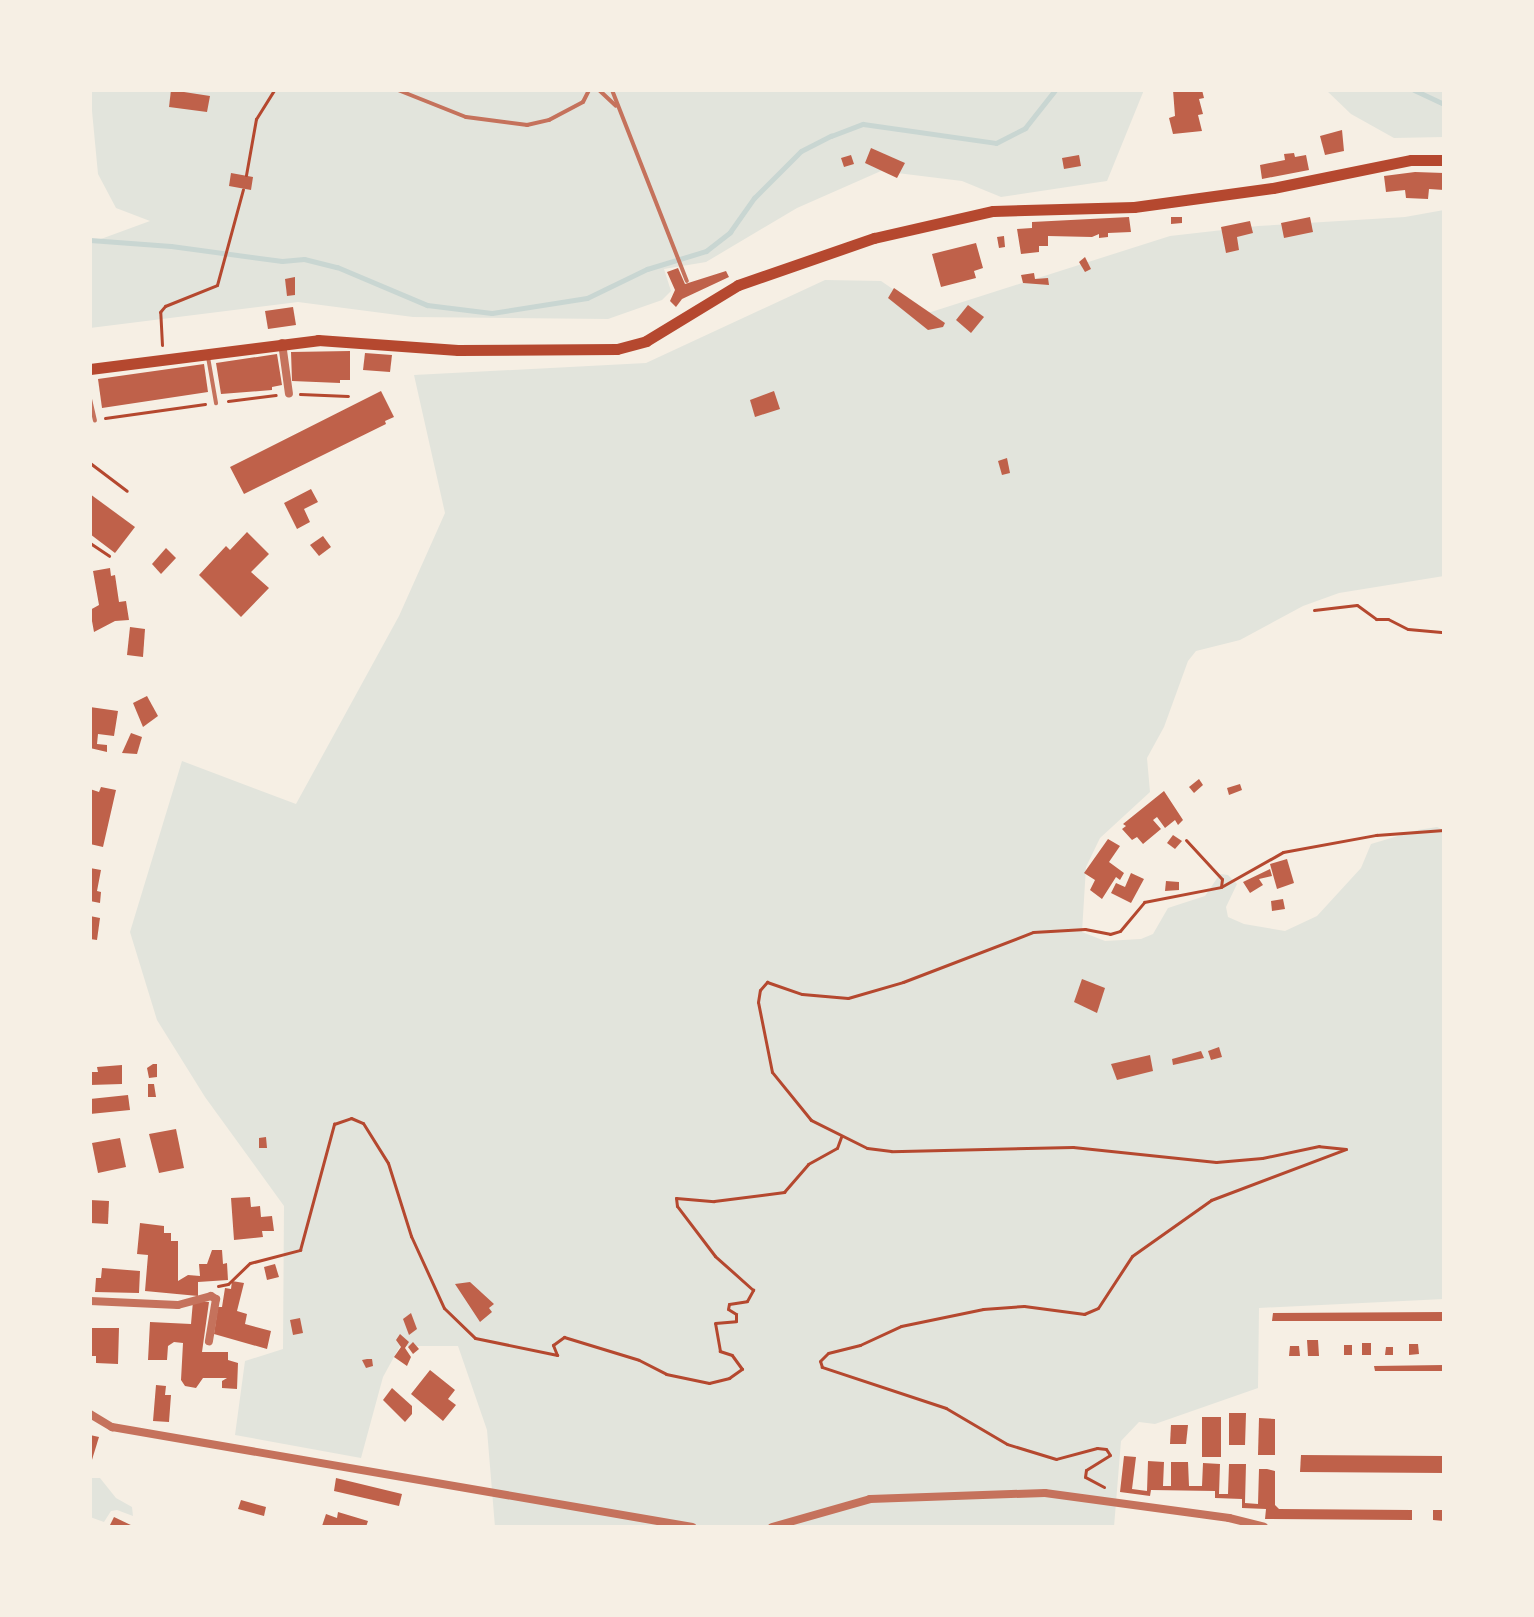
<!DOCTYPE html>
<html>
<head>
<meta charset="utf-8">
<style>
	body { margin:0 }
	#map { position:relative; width:1534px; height:1617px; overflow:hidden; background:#f6efe4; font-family:Figtree,sans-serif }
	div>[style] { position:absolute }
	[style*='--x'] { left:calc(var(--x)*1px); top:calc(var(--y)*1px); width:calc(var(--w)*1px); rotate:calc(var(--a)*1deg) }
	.green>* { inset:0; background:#e2e4dc }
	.stream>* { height:5px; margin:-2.5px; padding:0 2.5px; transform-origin:2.5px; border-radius:2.5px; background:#c9d6d2 }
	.building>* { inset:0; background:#bf614a }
	.path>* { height:3px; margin:-1.5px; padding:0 1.5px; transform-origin:1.5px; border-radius:1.5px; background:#b5482f }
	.service>* { height:4px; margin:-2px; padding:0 2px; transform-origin:2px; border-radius:2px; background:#c5725c }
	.minor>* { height:8px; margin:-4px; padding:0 4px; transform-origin:4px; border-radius:4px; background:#c5725c }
	.secondary>* { height:11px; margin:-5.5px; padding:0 5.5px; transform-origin:5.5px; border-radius:5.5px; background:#b5482f }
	span { translate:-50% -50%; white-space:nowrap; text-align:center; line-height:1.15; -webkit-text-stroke:6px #f6efe4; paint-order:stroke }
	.frame { position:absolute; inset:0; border:92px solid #f6efe4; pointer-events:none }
</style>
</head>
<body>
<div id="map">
	<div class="green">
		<i style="clip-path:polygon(90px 90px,1144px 90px,1107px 181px,1001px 197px,962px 181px,881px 171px,797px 208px,706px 262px,664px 269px,671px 291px,662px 300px,608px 319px,413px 317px,298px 302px,90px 328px,90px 243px,150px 221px,116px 208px,98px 174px)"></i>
		<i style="clip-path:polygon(1326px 90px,1444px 90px,1444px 137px,1394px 138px,1351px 114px)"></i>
		<i style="clip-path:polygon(1444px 210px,1444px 576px,1339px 593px,1303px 606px,1240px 640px,1196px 651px,1188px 661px,1164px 727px,1147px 758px,1150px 792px,1100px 838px,1086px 867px,1082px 932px,1105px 941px,1141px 939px,1153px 934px,1168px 908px,1205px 896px,1220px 874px,1228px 875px,1237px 884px,1226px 907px,1228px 917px,1244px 924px,1285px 931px,1317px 916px,1361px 868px,1371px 844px,1418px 830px,1437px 827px,1444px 830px,1444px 1299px,1259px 1308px,1258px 1388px,1155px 1424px,1139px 1422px,1121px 1441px,1114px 1527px,495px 1527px,487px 1430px,458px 1346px,400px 1346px,383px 1377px,361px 1458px,235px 1435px,245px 1361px,283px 1349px,284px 1206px,205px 1097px,157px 1020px,130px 932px,182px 761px,296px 804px,399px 616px,445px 513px,414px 375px,646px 363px,825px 280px,881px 281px,928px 313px,1170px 236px,1258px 226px,1405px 217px)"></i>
		<i style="clip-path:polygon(90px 1478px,100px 1478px,116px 1498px,132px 1507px,133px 1516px,117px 1510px,111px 1511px,104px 1522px,90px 1517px)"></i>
	</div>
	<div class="stream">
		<i style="--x:1414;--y:90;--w:33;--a:25"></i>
		<i style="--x:90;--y:240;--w:81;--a:4.2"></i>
		<i style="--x:171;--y:246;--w:112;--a:7.7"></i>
		<i style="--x:282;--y:261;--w:22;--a:-5"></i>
		<i style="--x:304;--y:259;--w:34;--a:14"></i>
		<i style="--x:337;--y:267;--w:98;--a:22.9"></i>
		<i style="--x:427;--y:305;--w:65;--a:7"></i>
		<i style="--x:492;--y:313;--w:96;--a:-9"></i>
		<i style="--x:587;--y:298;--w:67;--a:-25.8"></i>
		<i style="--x:647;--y:269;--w:62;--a:-17"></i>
		<i style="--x:706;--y:251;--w:31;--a:-38"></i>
		<i style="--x:730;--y:232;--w:42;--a:-54.8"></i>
		<i style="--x:754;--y:198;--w:66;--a:-45"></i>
		<i style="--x:801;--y:151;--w:34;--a:-27"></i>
		<i style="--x:831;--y:136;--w:34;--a:-21"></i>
		<i style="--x:863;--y:124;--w:134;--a:8.1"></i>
		<i style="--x:996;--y:143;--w:33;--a:-27"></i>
		<i style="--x:1025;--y:128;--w:48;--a:-51.7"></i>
	</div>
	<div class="building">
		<i style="clip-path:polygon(171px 90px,210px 96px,207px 112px,169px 107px)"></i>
		<i style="clip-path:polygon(1173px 90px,1202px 90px,1204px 98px,1199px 99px,1203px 114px,1198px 115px,1202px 131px,1173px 134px,1169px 118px,1175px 116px)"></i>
		<i style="clip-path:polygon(1342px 130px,1344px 151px,1325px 155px,1320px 136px)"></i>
		<i style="clip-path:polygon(871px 148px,905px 163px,897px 178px,865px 163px)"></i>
		<i style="clip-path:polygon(1294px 153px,1295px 157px,1306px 155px,1309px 170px,1262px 179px,1260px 165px,1285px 160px,1284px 154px)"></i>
		<i style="clip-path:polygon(851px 155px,854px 164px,844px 167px,841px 158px)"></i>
		<i style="clip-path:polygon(1079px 155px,1081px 166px,1064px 169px,1062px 158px)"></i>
		<i style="clip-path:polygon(1415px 172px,1444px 173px,1444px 190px,1429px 189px,1428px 199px,1406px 198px,1405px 190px,1386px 192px,1384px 176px)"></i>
		<i style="clip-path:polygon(231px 173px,253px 177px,251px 190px,229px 186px)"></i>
		<i style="clip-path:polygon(1129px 217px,1131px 232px,1108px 233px,1108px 237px,1099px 238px,1099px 234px,1092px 237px,1048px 236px,1048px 246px,1039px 246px,1039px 252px,1021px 254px,1017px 229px,1032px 228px,1032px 222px)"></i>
		<i style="clip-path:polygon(1171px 217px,1182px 217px,1182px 223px,1171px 224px)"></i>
		<i style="clip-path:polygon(1310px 217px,1313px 232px,1284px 238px,1281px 223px)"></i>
		<i style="clip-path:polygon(1250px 221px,1253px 233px,1237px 237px,1239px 250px,1226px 253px,1221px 227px)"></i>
		<i style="clip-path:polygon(1004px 236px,1005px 247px,999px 248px,997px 237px)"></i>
		<i style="clip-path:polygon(976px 243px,983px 268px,974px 271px,976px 278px,941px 287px,932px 254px)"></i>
		<i style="clip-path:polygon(1085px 257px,1091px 269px,1085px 272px,1079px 262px)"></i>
		<i style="clip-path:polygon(678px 268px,685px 284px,726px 271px,729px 277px,682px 299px,676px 307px,670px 301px,675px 290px,667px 272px)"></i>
		<i style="clip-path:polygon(1034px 273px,1035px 279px,1048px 278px,1049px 285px,1023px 283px,1021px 275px)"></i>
		<i style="clip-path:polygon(295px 277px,295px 295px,287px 296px,285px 279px)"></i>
		<i style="clip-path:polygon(894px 288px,945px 323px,943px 327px,928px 330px,888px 298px)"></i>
		<i style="clip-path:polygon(968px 305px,984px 317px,971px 333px,956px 320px)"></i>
		<i style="clip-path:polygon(293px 307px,296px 325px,268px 329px,265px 311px)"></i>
		<i style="clip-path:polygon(350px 351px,350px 380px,340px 380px,340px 383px,292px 381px,291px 352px)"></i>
		<i style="clip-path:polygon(365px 353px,392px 355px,390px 372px,363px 370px)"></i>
		<i style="clip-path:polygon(277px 354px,282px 385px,272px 387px,272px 390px,221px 394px,216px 363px)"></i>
		<i style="clip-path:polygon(204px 364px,208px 392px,102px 408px,98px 379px)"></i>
		<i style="clip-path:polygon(381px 391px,394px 417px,385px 421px,386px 424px,244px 494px,230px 467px)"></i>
		<i style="clip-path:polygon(774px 391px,780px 409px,755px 417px,750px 400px)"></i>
		<i style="clip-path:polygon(1007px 458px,1010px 473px,1002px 475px,998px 461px)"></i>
		<i style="clip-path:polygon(311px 489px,318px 502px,304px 509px,310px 522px,297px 529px,284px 503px)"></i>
		<i style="clip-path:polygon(90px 494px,135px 527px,115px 553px,90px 534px)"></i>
		<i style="clip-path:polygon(247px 532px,269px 554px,251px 572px,269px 588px,241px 617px,199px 575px,226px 546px,230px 550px)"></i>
		<i style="clip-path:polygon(323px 536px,331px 547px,319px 556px,310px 545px)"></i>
		<i style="clip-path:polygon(166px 548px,176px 558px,161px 574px,152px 564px)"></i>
		<i style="clip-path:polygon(110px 568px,111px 576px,115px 575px,119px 602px,126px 601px,129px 620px,115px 621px,94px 632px,90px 610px,99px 605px,93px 571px)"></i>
		<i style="clip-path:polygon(130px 627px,145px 629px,143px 657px,127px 655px)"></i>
		<i style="clip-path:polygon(147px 696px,158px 716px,143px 727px,133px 703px)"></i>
		<i style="clip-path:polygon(90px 707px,118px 711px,114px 736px,98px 734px,97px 744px,107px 745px,107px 752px,90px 748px)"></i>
		<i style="clip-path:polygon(131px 733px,142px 737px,137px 754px,122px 753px)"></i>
		<i style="clip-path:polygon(1199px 779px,1203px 785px,1194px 793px,1189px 787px)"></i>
		<i style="clip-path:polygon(1240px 784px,1242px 790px,1229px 795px,1227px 788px)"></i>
		<i style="clip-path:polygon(101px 787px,116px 790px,103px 847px,90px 844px,90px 789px,99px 792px)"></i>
		<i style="clip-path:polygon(1164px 791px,1183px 820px,1178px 825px,1175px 820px,1165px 828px,1157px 817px,1153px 820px,1161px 829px,1143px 844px,1137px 837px,1132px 840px,1122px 829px,1126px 826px,1123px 824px)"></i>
		<i style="clip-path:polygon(1173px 835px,1182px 841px,1175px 849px,1167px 843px)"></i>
		<i style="clip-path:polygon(1108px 839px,1120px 846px,1109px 862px,1124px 873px,1120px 880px,1116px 877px,1102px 899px,1090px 890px,1095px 880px,1084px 873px)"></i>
		<i style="clip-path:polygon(1287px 859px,1294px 883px,1277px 889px,1270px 864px)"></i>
		<i style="clip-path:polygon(90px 868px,101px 870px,97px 891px,101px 892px,100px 903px,90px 901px)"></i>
		<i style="clip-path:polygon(1270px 869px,1272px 876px,1259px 879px,1263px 885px,1250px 893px,1243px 882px)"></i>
		<i style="clip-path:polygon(1131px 873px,1144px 879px,1131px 903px,1111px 893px,1116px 883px,1125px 887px)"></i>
		<i style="clip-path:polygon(1166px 881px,1179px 882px,1179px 890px,1165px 891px)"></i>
		<i style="clip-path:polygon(1283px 899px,1285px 909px,1272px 911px,1271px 901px)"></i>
		<i style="clip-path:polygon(90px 916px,100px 918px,97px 940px,90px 939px)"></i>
		<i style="clip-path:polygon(1082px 979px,1105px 988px,1097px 1013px,1074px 1002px)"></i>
		<i style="clip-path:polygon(1219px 1047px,1222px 1057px,1211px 1060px,1208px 1051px)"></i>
		<i style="clip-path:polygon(1201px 1051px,1204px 1058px,1173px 1065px,1172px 1059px)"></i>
		<i style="clip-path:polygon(1150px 1055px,1153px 1071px,1117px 1080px,1111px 1064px)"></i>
		<i style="clip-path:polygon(153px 1064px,157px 1064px,157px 1077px,149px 1078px,147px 1068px)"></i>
		<i style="clip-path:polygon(122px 1065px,122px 1084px,90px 1085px,90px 1072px,98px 1072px,97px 1067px)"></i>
		<i style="clip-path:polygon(148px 1084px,154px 1084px,156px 1097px,148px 1097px)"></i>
		<i style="clip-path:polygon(128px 1095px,130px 1110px,90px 1114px,90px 1099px)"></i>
		<i style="clip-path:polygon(176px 1129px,184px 1168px,159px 1173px,149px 1134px)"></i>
		<i style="clip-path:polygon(266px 1137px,267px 1148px,259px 1148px,259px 1138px)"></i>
		<i style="clip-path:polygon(120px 1138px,126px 1167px,98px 1173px,92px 1143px)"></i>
		<i style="clip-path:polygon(250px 1197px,251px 1207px,260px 1206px,261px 1217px,272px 1216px,274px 1231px,262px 1231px,263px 1237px,234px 1240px,231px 1198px)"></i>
		<i style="clip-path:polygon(90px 1200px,109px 1201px,108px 1224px,90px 1223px)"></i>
		<i style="clip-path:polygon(140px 1223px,164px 1226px,164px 1233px,171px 1233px,171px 1241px,178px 1241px,178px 1281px,188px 1275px,200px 1276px,199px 1264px,207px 1264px,212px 1250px,222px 1250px,223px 1264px,227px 1263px,228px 1280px,198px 1282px,198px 1296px,145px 1291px,148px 1255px,137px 1254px)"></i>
		<i style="clip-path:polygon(275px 1264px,279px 1277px,267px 1280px,264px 1267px)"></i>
		<i style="clip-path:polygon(102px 1268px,140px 1271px,139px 1293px,95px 1292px,96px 1278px,101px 1278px)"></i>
		<i style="clip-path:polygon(232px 1281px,244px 1283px,237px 1311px,247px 1314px,245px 1324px,271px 1331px,267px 1349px,214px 1334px,218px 1307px,222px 1307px,225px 1288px,231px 1289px)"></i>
		<i style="clip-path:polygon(470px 1282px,494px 1304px,489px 1308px,492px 1312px,480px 1322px,455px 1284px)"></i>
		<i style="clip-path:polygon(193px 1301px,209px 1302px,202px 1352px,228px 1352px,228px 1360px,238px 1363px,237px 1389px,222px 1388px,222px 1381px,227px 1378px,203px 1378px,196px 1388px,185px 1386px,181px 1380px,183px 1343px,174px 1342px,168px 1346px,167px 1360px,148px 1360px,150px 1322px,191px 1324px)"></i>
		<i style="clip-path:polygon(1444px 1312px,1444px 1321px,1272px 1321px,1273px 1313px)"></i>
		<i style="clip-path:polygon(411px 1313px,417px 1329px,409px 1335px,403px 1319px)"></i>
		<i style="clip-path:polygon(300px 1318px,303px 1333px,293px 1335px,290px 1320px)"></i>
		<i style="clip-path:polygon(90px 1328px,119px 1328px,118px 1364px,96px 1363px,96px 1356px,90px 1356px)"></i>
		<i style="clip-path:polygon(400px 1334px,409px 1342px,405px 1348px,411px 1357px,407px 1366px,394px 1357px,401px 1347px,396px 1340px)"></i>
		<i style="clip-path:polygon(1307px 1340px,1318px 1340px,1319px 1356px,1308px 1356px)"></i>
		<i style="clip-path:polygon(413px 1342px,419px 1349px,413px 1354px,408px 1347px)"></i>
		<i style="clip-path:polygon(1362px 1343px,1371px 1343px,1371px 1355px,1362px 1355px)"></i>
		<i style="clip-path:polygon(1409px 1344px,1418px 1344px,1419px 1354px,1409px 1355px)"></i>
		<i style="clip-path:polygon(1344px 1345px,1352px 1345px,1352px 1355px,1344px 1355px)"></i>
		<i style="clip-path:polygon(1290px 1346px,1299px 1346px,1300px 1356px,1289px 1356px)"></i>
		<i style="clip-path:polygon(1386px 1347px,1393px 1347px,1393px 1355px,1385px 1355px)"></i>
		<i style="clip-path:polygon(367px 1359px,372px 1359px,373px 1366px,366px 1368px,362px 1360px)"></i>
		<i style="clip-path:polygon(1444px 1365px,1444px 1371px,1375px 1371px,1374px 1366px)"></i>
		<i style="clip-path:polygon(430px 1370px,455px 1390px,448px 1399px,456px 1405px,443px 1421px,411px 1394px)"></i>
		<i style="clip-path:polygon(156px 1385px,166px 1386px,165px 1395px,171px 1395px,169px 1422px,153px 1421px)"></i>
		<i style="clip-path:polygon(392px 1388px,412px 1406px,412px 1414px,405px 1422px,383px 1400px)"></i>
		<i style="clip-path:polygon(1229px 1413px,1246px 1413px,1245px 1445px,1229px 1445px)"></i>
		<i style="clip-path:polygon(1202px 1417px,1221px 1417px,1221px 1457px,1202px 1457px)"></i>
		<i style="clip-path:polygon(1259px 1418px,1275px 1419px,1275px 1455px,1258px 1455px)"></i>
		<i style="clip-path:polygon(1171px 1425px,1188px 1425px,1186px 1444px,1170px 1444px)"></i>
		<i style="clip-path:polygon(90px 1435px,99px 1437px,91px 1463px,90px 1463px)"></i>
		<i style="clip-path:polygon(1301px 1455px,1444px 1456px,1444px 1473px,1300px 1472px)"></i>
		<i style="clip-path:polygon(1124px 1456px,1136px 1457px,1132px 1489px,1147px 1491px,1148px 1461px,1164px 1462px,1163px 1486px,1171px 1486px,1171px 1462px,1188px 1462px,1189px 1486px,1202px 1486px,1203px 1463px,1220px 1464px,1219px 1494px,1228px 1494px,1229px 1464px,1246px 1464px,1245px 1503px,1258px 1504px,1259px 1469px,1267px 1469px,1275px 1471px,1275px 1505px,1279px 1509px,1412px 1510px,1412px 1520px,1265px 1519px,1266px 1509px,1242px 1508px,1242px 1499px,1215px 1498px,1215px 1491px,1151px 1490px,1150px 1496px,1120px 1492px)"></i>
		<i style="clip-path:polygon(336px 1478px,402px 1494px,399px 1506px,334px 1491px)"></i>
		<i style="clip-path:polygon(241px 1500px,266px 1507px,264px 1516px,238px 1509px)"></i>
		<i style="clip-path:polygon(1433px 1510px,1444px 1510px,1444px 1521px,1433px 1520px)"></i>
		<i style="clip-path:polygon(338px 1512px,368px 1521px,366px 1527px,322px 1526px,326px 1514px,337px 1518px)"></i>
		<i style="clip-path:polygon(114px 1517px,135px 1527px,109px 1527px)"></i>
	</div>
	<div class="path">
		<i style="--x:246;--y:175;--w:57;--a:-79.9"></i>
		<i style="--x:256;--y:119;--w:34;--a:-58"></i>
		<i style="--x:162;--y:345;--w:33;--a:-93"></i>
		<i style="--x:160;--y:312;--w:8;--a:-50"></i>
		<i style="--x:165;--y:306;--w:56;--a:-22"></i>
		<i style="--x:217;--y:285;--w:99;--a:-74.8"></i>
		<i style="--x:300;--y:394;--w:48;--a:2.4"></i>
		<i style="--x:228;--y:401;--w:48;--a:-7.1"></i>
		<i style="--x:105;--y:418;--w:101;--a:-8"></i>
		<i style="--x:90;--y:463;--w:46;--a:37.1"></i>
		<i style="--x:90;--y:543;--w:23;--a:34"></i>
		<i style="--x:1314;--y:610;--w:43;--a:-6.6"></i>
		<i style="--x:1357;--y:605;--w:24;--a:36"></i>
		<i style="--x:1376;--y:619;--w:12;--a:0"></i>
		<i style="--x:1388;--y:619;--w:22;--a:27"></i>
		<i style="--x:1408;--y:629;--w:36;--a:5"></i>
		<i style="--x:1186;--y:840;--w:53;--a:47.3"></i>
		<i style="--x:1222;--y:879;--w:8;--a:97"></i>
		<i style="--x:218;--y:1286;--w:10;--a:-11"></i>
		<i style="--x:228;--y:1284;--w:30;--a:-44"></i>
		<i style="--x:250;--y:1263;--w:52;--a:-14.6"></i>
		<i style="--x:300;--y:1250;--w:131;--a:-74.9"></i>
		<i style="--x:334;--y:1124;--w:18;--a:-19"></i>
		<i style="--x:351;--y:1118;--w:13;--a:23"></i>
		<i style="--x:363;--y:1123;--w:47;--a:58"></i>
		<i style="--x:388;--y:1163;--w:77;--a:72.5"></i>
		<i style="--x:411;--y:1236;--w:79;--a:65.4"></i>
		<i style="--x:444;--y:1308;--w:43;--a:44.1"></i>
		<i style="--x:475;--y:1338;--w:84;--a:11.7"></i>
		<i style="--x:557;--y:1355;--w:11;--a:-112"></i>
		<i style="--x:553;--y:1345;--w:14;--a:-36"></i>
		<i style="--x:564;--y:1337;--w:78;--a:17"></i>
		<i style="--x:639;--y:1360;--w:30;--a:27"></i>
		<i style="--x:666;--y:1374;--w:44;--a:11.8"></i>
		<i style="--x:709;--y:1383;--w:21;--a:-14"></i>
		<i style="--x:729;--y:1378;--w:16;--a:-35"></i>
		<i style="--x:742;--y:1369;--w:17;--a:-126"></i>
		<i style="--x:732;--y:1355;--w:13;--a:-162"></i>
		<i style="--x:720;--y:1351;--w:28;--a:-100"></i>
		<i style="--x:715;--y:1323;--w:21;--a:-5"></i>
		<i style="--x:736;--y:1321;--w:7;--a:-90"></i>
		<i style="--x:736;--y:1314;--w:9;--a:-148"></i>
		<i style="--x:728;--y:1309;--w:5;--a:-79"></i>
		<i style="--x:729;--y:1304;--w:18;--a:-9"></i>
		<i style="--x:747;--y:1301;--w:13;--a:-61"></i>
		<i style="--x:753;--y:1290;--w:51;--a:-138.2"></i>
		<i style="--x:715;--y:1256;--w:63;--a:-127.2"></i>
		<i style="--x:677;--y:1206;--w:8;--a:-97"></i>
		<i style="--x:676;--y:1198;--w:38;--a:5"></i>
		<i style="--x:714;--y:1201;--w:71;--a:-7.3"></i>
		<i style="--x:784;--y:1192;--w:37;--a:-49"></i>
		<i style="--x:808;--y:1164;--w:33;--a:-29"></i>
		<i style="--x:837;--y:1148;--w:12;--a:-70"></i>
		<i style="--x:1104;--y:1487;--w:21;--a:-152"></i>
		<i style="--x:1085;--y:1477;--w:7;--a:-82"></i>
		<i style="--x:1086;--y:1470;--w:28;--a:-32"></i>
		<i style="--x:1110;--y:1455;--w:7;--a:-124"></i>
		<i style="--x:1106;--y:1449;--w:9;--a:-174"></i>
		<i style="--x:1097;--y:1448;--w:42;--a:165"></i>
		<i style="--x:1056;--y:1459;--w:51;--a:-163"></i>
		<i style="--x:1007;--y:1444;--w:71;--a:-149.5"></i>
		<i style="--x:946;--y:1408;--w:131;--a:-161.7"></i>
		<i style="--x:822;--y:1367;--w:6;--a:-108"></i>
		<i style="--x:820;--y:1361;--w:11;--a:-45"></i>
		<i style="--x:828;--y:1353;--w:33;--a:-14"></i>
		<i style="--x:860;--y:1345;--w:45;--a:-24.9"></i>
		<i style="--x:901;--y:1326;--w:84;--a:-11.7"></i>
		<i style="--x:983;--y:1309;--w:41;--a:-4.2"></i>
		<i style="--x:1024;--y:1306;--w:61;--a:7.6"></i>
		<i style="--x:1084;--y:1314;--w:15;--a:-23"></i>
		<i style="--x:1098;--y:1308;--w:62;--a:-56.8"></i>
		<i style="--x:1132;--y:1256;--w:97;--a:-35.3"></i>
		<i style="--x:1211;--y:1200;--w:144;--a:-20.7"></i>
		<i style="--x:1346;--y:1149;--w:27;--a:-174"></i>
		<i style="--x:1319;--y:1146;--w:58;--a:168.1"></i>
		<i style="--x:1262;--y:1158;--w:46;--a:175"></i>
		<i style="--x:1216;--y:1162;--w:144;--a:-174"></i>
		<i style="--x:1073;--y:1147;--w:182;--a:178.7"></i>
		<i style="--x:891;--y:1151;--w:24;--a:-173"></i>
		<i style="--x:867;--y:1148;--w:63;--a:-153.4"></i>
		<i style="--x:811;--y:1120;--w:62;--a:-129.1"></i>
		<i style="--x:772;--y:1072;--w:71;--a:-101.3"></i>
		<i style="--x:758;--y:1002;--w:12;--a:-81"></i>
		<i style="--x:760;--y:990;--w:11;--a:-49"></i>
		<i style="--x:767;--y:982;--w:37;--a:19"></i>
		<i style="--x:802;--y:994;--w:46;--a:5"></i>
		<i style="--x:848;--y:998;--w:57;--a:-16.2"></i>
		<i style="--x:903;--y:982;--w:139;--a:-21"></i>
		<i style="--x:1033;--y:932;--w:52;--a:-3.3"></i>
		<i style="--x:1085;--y:929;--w:25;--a:11"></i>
		<i style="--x:1110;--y:934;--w:10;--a:-17"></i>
		<i style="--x:1120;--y:931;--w:38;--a:-50"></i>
		<i style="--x:1144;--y:902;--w:78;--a:-11"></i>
		<i style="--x:1221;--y:887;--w:71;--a:-29.4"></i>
		<i style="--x:1283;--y:852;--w:95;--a:-10.4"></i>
		<i style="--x:1376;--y:835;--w:68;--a:-4.2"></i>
	</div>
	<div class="service">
		<i style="--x:398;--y:90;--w:73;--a:21.7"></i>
		<i style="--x:466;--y:117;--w:62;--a:7.5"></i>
		<i style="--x:527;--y:125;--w:23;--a:-13"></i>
		<i style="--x:549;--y:120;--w:38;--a:-28"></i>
		<i style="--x:583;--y:102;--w:13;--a:-63"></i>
		<i style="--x:599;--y:90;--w:23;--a:43"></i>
		<i style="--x:612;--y:90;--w:205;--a:68.6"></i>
		<i style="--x:208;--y:357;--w:47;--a:80.1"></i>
		<i style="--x:90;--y:399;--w:22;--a:77"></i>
	</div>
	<div class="minor">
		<i style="--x:282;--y:343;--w:51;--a:82.2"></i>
		<i style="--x:90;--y:1301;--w:88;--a:2.6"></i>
		<i style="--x:178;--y:1305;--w:34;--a:-15"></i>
		<i style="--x:211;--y:1296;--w:6;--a:31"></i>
		<i style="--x:216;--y:1299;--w:43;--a:99.5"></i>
		<i style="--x:90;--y:1414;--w:26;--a:31"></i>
		<i style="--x:112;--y:1427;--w:589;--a:9.78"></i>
		<i style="--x:772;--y:1527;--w:102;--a:-15.9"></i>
		<i style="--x:870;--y:1499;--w:175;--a:-2"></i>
		<i style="--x:1045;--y:1493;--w:186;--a:7.7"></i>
		<i style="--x:1229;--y:1518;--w:36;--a:14"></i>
	</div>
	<div class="secondary">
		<i style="--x:90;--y:369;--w:230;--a:-7.2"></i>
		<i style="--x:318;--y:340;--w:140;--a:4.1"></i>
		<i style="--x:458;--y:350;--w:159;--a:-0.4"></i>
		<i style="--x:617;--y:349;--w:30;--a:-15"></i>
		<i style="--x:646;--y:341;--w:108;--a:-31.3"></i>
		<i style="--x:738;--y:285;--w:144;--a:-19.1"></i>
		<i style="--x:874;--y:238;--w:122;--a:-12.8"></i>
		<i style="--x:993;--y:211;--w:141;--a:-1.6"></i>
		<i style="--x:1134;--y:207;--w:140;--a:-7.8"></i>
		<i style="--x:1273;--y:188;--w:141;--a:-11.5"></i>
		<i style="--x:1411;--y:160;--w:33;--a:0"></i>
	</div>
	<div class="frame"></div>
</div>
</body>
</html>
